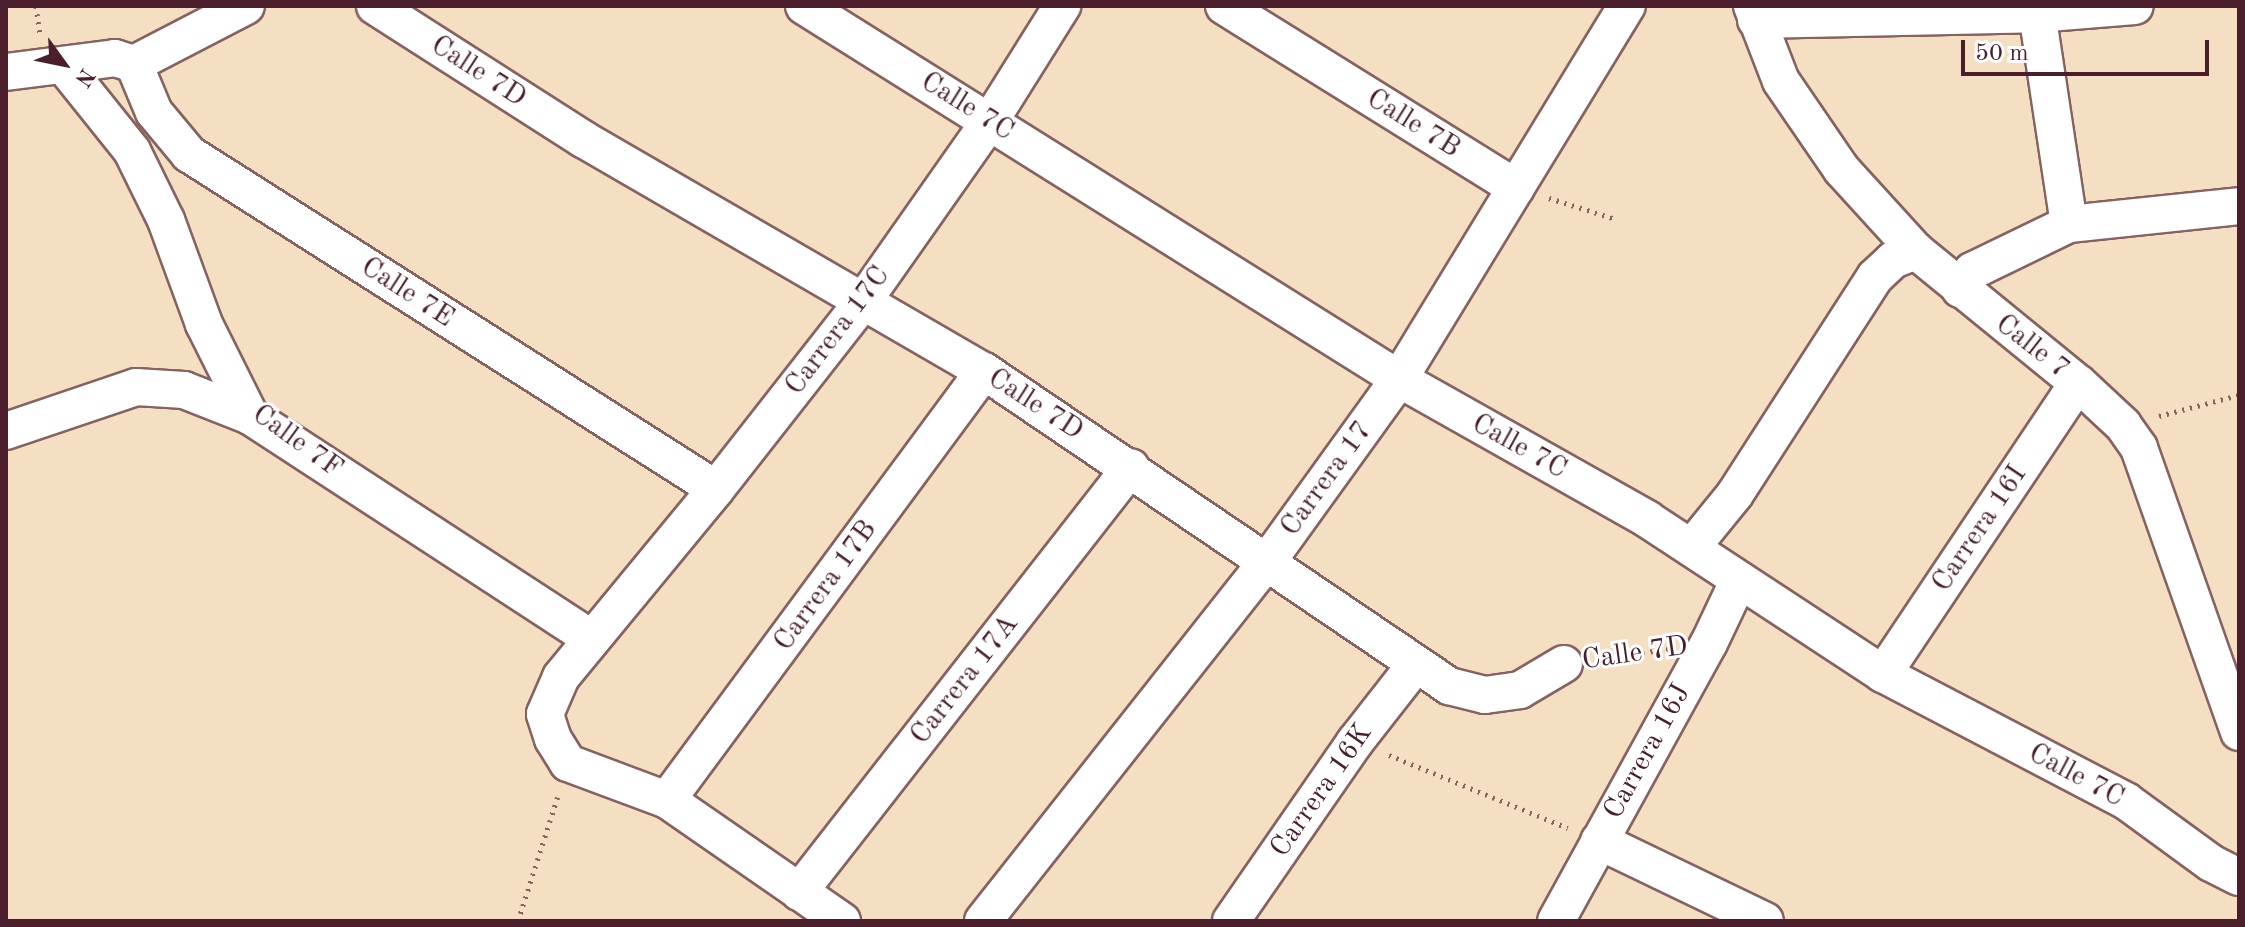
<!DOCTYPE html>
<html>
<head>
<meta charset="utf-8">
<style>
	body { margin:0 }
	#map { position:relative; width:2245px; height:927px; overflow:hidden; background:#f4dfc3; font-family:"Old Standard TT",serif }
	div>[style] { position:absolute }
	[style*='--x'] { left:calc(var(--x)*1px); top:calc(var(--y)*1px); width:calc(var(--w)*1px); rotate:calc(var(--a)*1deg) }
	.path>* { height:5px; margin-top:-2.5px; transform-origin:0; background:repeating-linear-gradient(90deg,#866260 0 2px,transparent 0 8px) }
	.roads { filter:drop-shadow(2px 0 #866260) drop-shadow(-2px 0 #866260) drop-shadow(0 2px #866260) drop-shadow(0 -2px #866260) }
	.minor>* { height:36px; margin:-18px; padding:0 18px; transform-origin:18px; border-radius:18px; background:#fff }
	span { translate:-50% -50%; white-space:nowrap; text-align:center; line-height:1.15; -webkit-text-stroke:6px #fff; paint-order:stroke }
	.street-label { font-size:28px; color:#4a1f2b }
	.frame { position:absolute; inset:0; border:8px solid #4a1f2b; pointer-events:none }
	.north { position:absolute; left:24px; top:24px; width:80px; height:80px; -webkit-text-stroke:6px #fff; paint-order:stroke; rotate:123deg; font-size:22px; font-weight:700; line-height:32px; text-align:center; color:#4a1f2b }
	.north::after { content:''; display:block; margin:auto; width:28px; height:36px; background:#4a1f2b; clip-path:polygon(50% 0,100% 100%,50% 72%,0 100%) }
	.scale { position:absolute; left:1961px; top:40px; width:248px; height:36px; box-sizing:border-box; border:4px solid #4a1f2b; border-top:0; padding-left:10px; font-size:24px; line-height:28px; white-space:nowrap; color:#4a1f2b; -webkit-text-stroke:6px #fff; paint-order:stroke }
</style>
</head>
<body>
<div id="map">
	<div class="path">
		<i style="--x:36;--y:6;--w:28;--a:82"></i>
		<i style="--x:1549;--y:198;--w:67;--a:17.4"></i>
		<i style="--x:2159;--y:416;--w:83;--a:-14.7"></i>
		<i style="--x:1595;--y:659;--w:74;--a:-7.8"></i>
		<i style="--x:1389;--y:755;--w:193;--a:22.2"></i>
		<i style="--x:518;--y:921;--w:131;--a:-72.3"></i>
	</div>
	<div class="roads">
		<div class="minor">
			<i style="--x:375;--y:6;--w:247;--a:32.6"></i>
			<i style="--x:583;--y:139;--w:463;--a:30.1"></i>
			<i style="--x:984;--y:371;--w:562;--a:34.11"></i>
			<i style="--x:1449;--y:686;--w:37;--a:14"></i>
			<i style="--x:1485;--y:695;--w:35;--a:-8"></i>
			<i style="--x:1520;--y:690;--w:51;--a:-30.6"></i>
			<i style="--x:804;--y:6;--w:702;--a:32.08"></i>
			<i style="--x:1399;--y:379;--w:285;--a:29.4"></i>
			<i style="--x:1647;--y:519;--w:282;--a:33.3"></i>
			<i style="--x:1883;--y:674;--w:274;--a:27.6"></i>
			<i style="--x:2126;--y:801;--w:105;--a:36.1"></i>
			<i style="--x:2211;--y:863;--w:31;--a:27"></i>
			<i style="--x:1224;--y:6;--w:344;--a:31.9"></i>
			<i style="--x:1752;--y:6;--w:80;--a:68.9"></i>
			<i style="--x:1781;--y:81;--w:108;--a:55.6"></i>
			<i style="--x:1842;--y:170;--w:110;--a:47.6"></i>
			<i style="--x:1916;--y:251;--w:209;--a:39.2"></i>
			<i style="--x:2078;--y:383;--w:62;--a:43"></i>
			<i style="--x:2123;--y:425;--w:28;--a:55"></i>
			<i style="--x:2139;--y:448;--w:301;--a:70.6"></i>
			<i style="--x:2036;--y:6;--w:220;--a:81.4"></i>
			<i style="--x:1756;--y:20;--w:280;--a:-1.2"></i>
			<i style="--x:2036;--y:14;--w:99;--a:-4.6"></i>
			<i style="--x:134;--y:64;--w:52;--a:67.4"></i>
			<i style="--x:154;--y:112;--w:55;--a:50.2"></i>
			<i style="--x:189;--y:154;--w:624;--a:32.44"></i>
			<i style="--x:64;--y:66;--w:109;--a:51.3"></i>
			<i style="--x:132;--y:151;--w:77;--a:63.8"></i>
			<i style="--x:166;--y:220;--w:111;--a:69.9"></i>
			<i style="--x:204;--y:324;--w:103;--a:63.4"></i>
			<i style="--x:250;--y:416;--w:408;--a:33.1"></i>
			<i style="--x:6;--y:72;--w:110;--a:-7.3"></i>
			<i style="--x:115;--y:58;--w:20;--a:18"></i>
			<i style="--x:134;--y:64;--w:126;--a:-27.4"></i>
			<i style="--x:1960;--y:289;--w:22;--a:-56"></i>
			<i style="--x:1972;--y:271;--w:108;--a:-25.9"></i>
			<i style="--x:2069;--y:224;--w:171;--a:-6"></i>
			<i style="--x:6;--y:431;--w:137;--a:-18.7"></i>
			<i style="--x:136;--y:387;--w:48;--a:3.6"></i>
			<i style="--x:184;--y:390;--w:71;--a:21.5"></i>
			<i style="--x:1692;--y:547;--w:68;--a:-50.9"></i>
			<i style="--x:1735;--y:494;--w:258;--a:-57.2"></i>
			<i style="--x:1875;--y:277;--w:25;--a:-43"></i>
			<i style="--x:1893;--y:260;--w:25;--a:-21"></i>
			<i style="--x:1883;--y:674;--w:350;--a:-56.2"></i>
			<i style="--x:667;--y:800;--w:533;--a:-53.54"></i>
			<i style="--x:1599;--y:841;--w:184;--a:25.7"></i>
			<i style="--x:799;--y:892;--w:539;--a:-52"></i>
			<i style="--x:842;--y:921;--w:213;--a:-145.3"></i>
			<i style="--x:667;--y:800;--w:106;--a:-159.5"></i>
			<i style="--x:568;--y:763;--w:28;--a:-122"></i>
			<i style="--x:553;--y:739;--w:26;--a:-108"></i>
			<i style="--x:545;--y:714;--w:40;--a:-66.6"></i>
			<i style="--x:561;--y:677;--w:244;--a:-50.5"></i>
			<i style="--x:716;--y:489;--w:240;--a:-51.9"></i>
			<i style="--x:864;--y:300;--w:219;--a:-54.9"></i>
			<i style="--x:990;--y:121;--w:136;--a:-57.9"></i>
			<i style="--x:983;--y:921;--w:458;--a:-51.7"></i>
			<i style="--x:1267;--y:562;--w:226;--a:-54.2"></i>
			<i style="--x:1399;--y:379;--w:437;--a:-58.6"></i>
			<i style="--x:1231;--y:921;--w:218;--a:-55.3"></i>
			<i style="--x:1355;--y:742;--w:99;--a:-52"></i>
			<i style="--x:1556;--y:921;--w:317;--a:-61.2"></i>
			<i style="--x:1709;--y:643;--w:68;--a:-64.6"></i>
		</div>
	</div>
	<div class="street-label">
		<span style="left:478px;top:72px;rotate:33deg">Calle 7D</span>
		<span style="left:967px;top:107px;rotate:32deg">Calle 7C</span>
		<span style="left:1413px;top:124px;rotate:32deg">Calle 7B</span>
		<span style="left:407px;top:293px;rotate:33deg">Calle 7E</span>
		<span style="left:838px;top:331px;rotate:-53deg">Carrera 17C</span>
		<span style="left:2032px;top:347px;rotate:38deg">Calle 7</span>
		<span style="left:1035px;top:405px;rotate:33deg">Calle 7D</span>
		<span style="left:297px;top:442px;rotate:36deg">Calle 7F</span>
		<span style="left:1519px;top:447px;rotate:29deg">Calle 7C</span>
		<span style="left:1327px;top:479px;rotate:-54deg">Carrera 17</span>
		<span style="left:1980px;top:529px;rotate:-56deg">Carrera 16I</span>
		<span style="left:826px;top:586px;rotate:-54deg">Carrera 17B</span>
		<span style="left:1635px;top:654px;rotate:-8deg">Calle 7D</span>
		<span style="left:965px;top:680px;rotate:-52deg">Carrera 17A</span>
		<span style="left:1648px;top:752px;rotate:-61deg">Carrera 16J</span>
		<span style="left:2076px;top:776px;rotate:28deg">Calle 7C</span>
		<span style="left:1322px;top:791px;rotate:-55deg">Carrera 16K</span>
	</div>
	<div class="frame"></div>
	<div class="north">N</div>
	<div class="scale">50 m</div>
</div>
</body>
</html>
